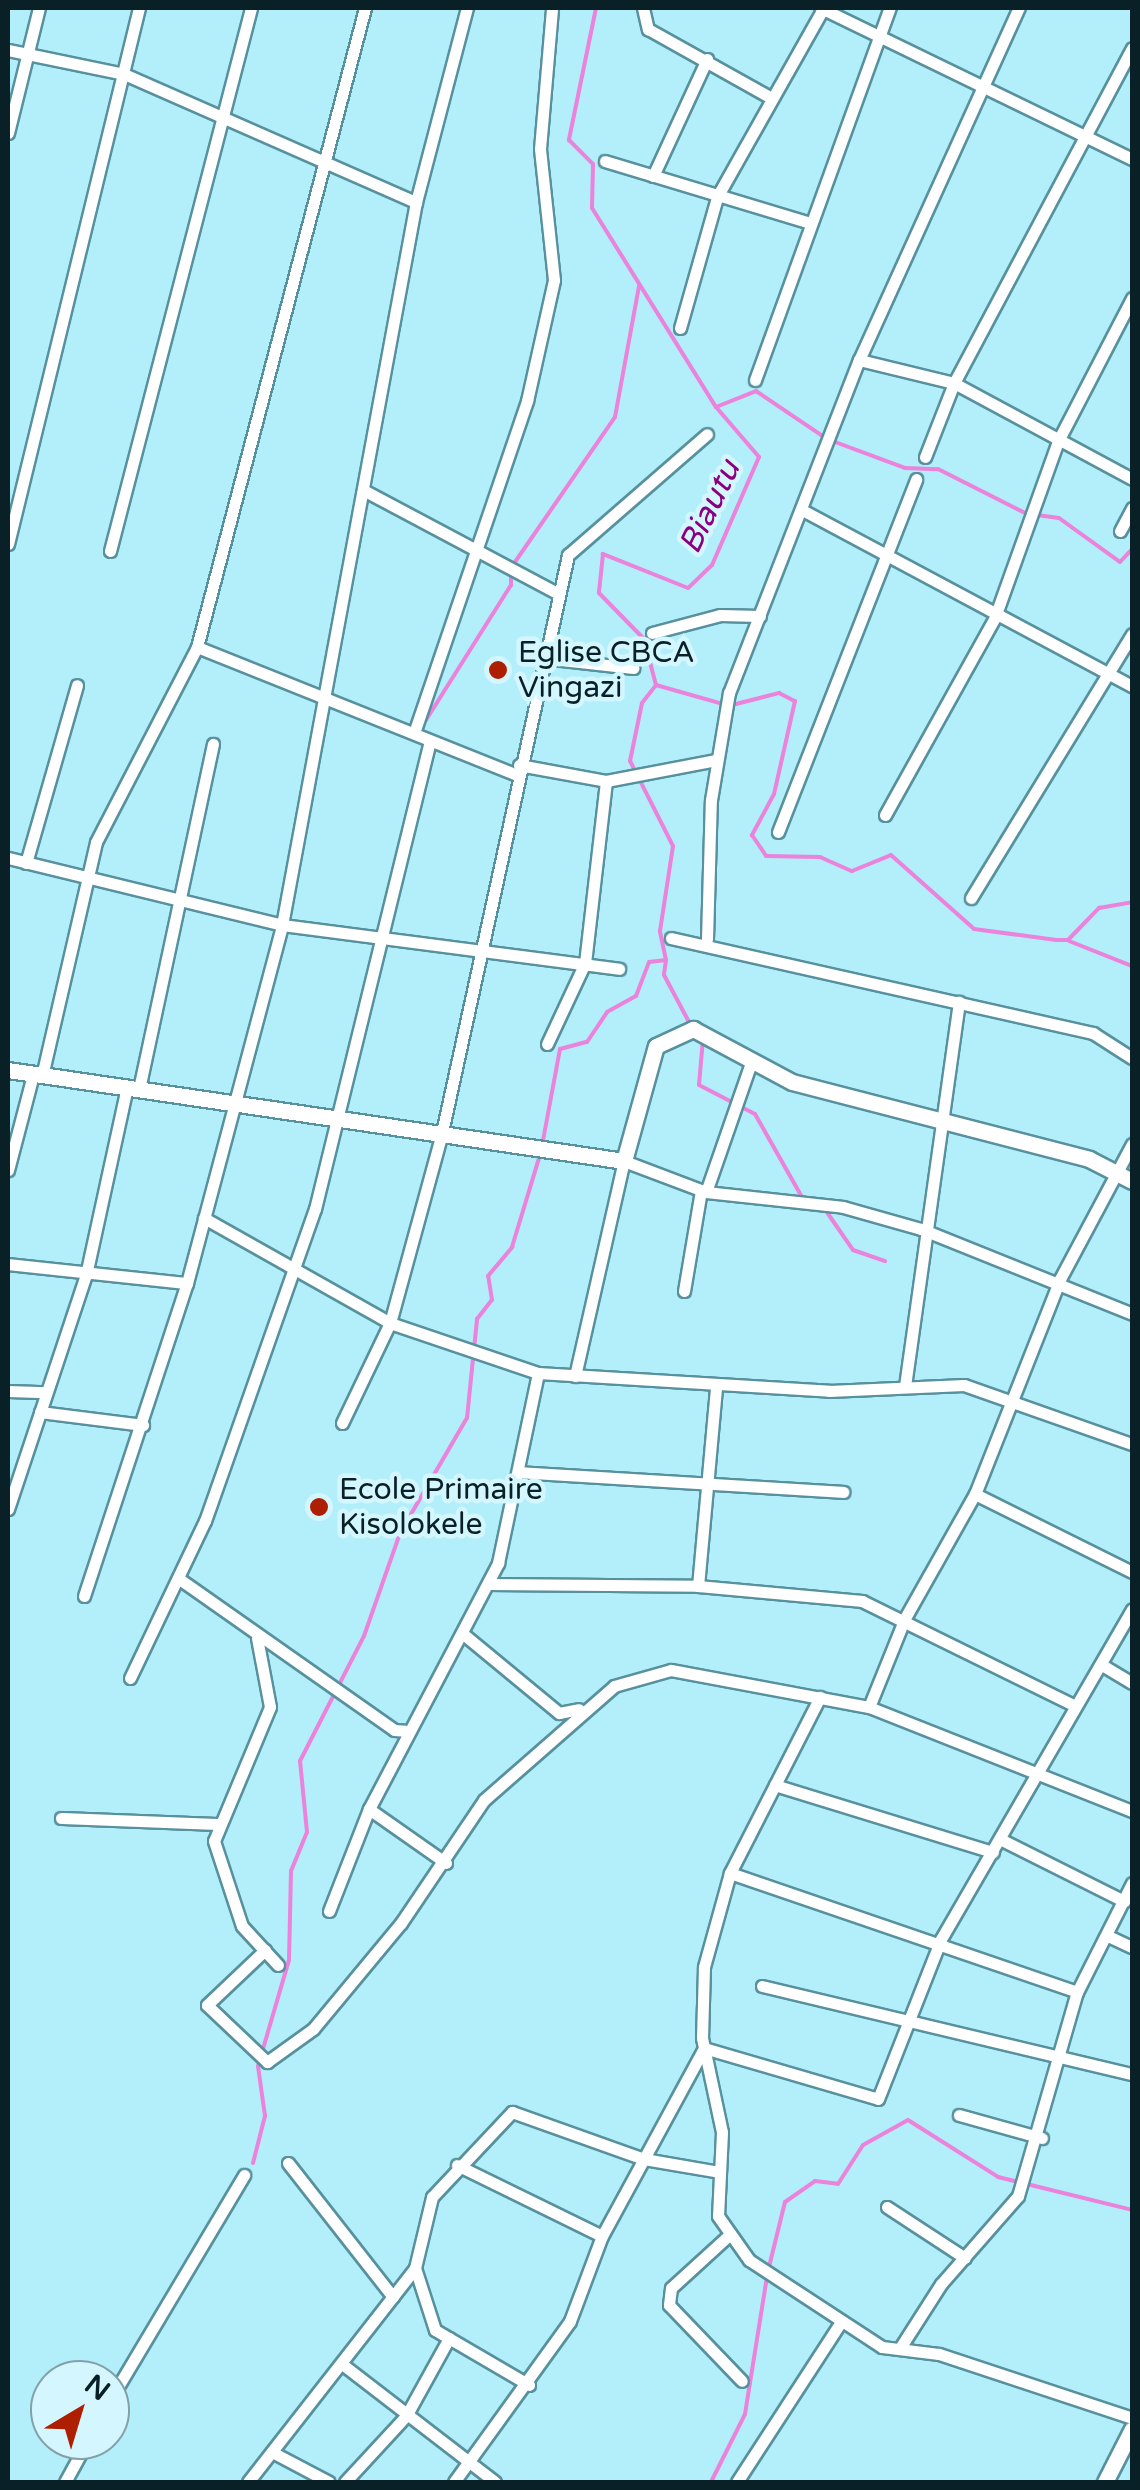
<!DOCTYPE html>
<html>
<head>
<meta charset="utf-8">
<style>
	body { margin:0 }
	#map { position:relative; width:1140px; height:2490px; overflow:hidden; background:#b3eefb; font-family:"Varela Round",sans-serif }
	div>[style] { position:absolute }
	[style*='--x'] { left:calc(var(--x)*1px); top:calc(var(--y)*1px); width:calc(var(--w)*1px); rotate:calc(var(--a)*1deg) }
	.stream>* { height:4px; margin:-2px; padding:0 2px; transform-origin:2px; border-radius:2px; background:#eb82db }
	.roads { filter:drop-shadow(2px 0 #58919e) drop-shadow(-2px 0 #58919e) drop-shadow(0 2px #58919e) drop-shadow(0 -2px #58919e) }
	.street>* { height:11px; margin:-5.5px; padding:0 5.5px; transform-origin:5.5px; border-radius:5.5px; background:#fff }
	.secondary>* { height:15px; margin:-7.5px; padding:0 7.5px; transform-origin:7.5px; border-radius:7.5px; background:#fff }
	.dots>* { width:28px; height:28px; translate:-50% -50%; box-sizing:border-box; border:5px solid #d4f7ff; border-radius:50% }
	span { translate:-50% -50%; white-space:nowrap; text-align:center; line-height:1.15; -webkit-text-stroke:9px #d4f7ff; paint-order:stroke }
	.poi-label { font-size:30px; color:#092126 }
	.left { translate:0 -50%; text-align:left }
	.water-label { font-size:32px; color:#8b007f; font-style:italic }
	.frame { position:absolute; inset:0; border:10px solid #092126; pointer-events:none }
	.north { position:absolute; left:30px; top:2360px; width:100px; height:100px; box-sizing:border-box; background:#d4f7ff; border:2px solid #83a1a8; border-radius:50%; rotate:38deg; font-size:28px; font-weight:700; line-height:40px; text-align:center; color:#092126 }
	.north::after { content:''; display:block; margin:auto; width:35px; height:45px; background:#ad1f00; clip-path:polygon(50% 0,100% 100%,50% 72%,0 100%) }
</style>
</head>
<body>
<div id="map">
	<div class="stream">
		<i style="--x:596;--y:8;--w:135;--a:101.6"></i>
		<i style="--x:569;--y:140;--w:34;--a:45"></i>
		<i style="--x:593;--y:164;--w:44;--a:91.3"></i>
		<i style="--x:592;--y:208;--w:234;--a:58.1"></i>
		<i style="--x:716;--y:407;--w:66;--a:49.3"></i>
		<i style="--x:759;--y:457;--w:118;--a:113.5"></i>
		<i style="--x:712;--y:565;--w:33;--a:136"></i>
		<i style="--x:688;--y:588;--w:92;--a:-158.2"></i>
		<i style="--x:603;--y:554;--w:39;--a:96"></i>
		<i style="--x:599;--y:593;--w:64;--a:45.6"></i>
		<i style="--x:644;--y:639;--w:48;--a:75.4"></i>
		<i style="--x:656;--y:685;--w:70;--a:15.8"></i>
		<i style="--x:716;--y:407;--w:43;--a:-21.8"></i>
		<i style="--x:756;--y:391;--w:86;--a:34.1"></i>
		<i style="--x:827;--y:439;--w:83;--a:20.4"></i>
		<i style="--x:905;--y:468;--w:33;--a:2"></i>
		<i style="--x:938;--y:469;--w:100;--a:26.8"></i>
		<i style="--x:1037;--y:515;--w:22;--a:8"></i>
		<i style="--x:1059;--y:518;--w:75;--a:35.8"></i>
		<i style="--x:1120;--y:562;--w:18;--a:-47"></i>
		<i style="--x:515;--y:562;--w:176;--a:-55.4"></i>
		<i style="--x:615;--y:417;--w:133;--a:-79.6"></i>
		<i style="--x:732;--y:705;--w:49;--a:-14.3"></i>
		<i style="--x:779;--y:693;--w:18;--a:27"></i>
		<i style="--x:795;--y:701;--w:95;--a:102.7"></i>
		<i style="--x:774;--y:794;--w:47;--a:118.2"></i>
		<i style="--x:752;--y:835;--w:25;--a:56"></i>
		<i style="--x:766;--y:856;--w:54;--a:1.1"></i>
		<i style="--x:820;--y:857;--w:35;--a:24"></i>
		<i style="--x:852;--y:871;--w:42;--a:-22.3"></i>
		<i style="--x:891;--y:855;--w:111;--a:41.7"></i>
		<i style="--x:974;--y:929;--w:83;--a:7.6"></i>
		<i style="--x:1056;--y:940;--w:12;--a:0"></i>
		<i style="--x:1068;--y:940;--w:45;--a:-45.9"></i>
		<i style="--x:1099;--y:908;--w:34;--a:-10"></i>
		<i style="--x:426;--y:720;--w:160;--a:-57.8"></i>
		<i style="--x:511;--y:585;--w:15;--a:-90"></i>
		<i style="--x:1069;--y:941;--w:68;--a:21.6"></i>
		<i style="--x:666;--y:960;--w:15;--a:98"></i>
		<i style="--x:664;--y:975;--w:55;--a:62"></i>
		<i style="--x:703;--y:1039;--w:46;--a:95"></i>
		<i style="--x:699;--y:1085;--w:63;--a:27.4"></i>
		<i style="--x:755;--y:1114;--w:95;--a:60.5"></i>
		<i style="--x:542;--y:1146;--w:99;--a:-79.5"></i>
		<i style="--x:560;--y:1049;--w:28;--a:-15"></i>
		<i style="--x:587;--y:1042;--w:36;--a:-56"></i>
		<i style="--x:607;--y:1012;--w:33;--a:-29"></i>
		<i style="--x:636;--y:996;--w:36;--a:-69"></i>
		<i style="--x:649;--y:962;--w:17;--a:-7"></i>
		<i style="--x:666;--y:960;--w:30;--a:-102"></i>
		<i style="--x:660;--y:931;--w:86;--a:-81.3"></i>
		<i style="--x:673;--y:846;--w:95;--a:-116.8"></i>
		<i style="--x:630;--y:761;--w:59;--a:-78.3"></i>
		<i style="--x:642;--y:703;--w:23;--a:-52"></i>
		<i style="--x:824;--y:1208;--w:51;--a:55.4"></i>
		<i style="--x:853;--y:1250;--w:34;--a:19"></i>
		<i style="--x:253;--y:2163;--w:49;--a:-75.7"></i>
		<i style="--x:265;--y:2116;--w:50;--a:-98"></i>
		<i style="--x:258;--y:2066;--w:110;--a:-73.7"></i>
		<i style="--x:289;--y:1960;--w:89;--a:-88.7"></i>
		<i style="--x:291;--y:1871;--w:42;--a:-67.7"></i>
		<i style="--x:307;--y:1832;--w:71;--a:-95.6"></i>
		<i style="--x:300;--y:1761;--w:140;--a:-62.9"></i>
		<i style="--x:364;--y:1636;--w:109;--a:-70.7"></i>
		<i style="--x:400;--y:1533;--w:133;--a:-59.8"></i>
		<i style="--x:467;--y:1418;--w:100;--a:-84.2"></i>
		<i style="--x:477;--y:1319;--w:24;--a:-52"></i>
		<i style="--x:492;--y:1300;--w:24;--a:-99"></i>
		<i style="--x:488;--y:1276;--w:38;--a:-50"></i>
		<i style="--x:512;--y:1247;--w:96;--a:-73.1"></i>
		<i style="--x:769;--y:2267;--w:67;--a:-76.2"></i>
		<i style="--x:785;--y:2202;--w:37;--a:-35"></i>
		<i style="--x:815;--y:2181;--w:23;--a:7"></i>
		<i style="--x:838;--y:2184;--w:46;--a:-57.3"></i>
		<i style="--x:863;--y:2145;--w:51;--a:-29.1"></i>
		<i style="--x:908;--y:2120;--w:107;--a:32.3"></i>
		<i style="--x:998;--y:2177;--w:138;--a:13.8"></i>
		<i style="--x:711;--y:2482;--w:76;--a:-63.4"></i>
		<i style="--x:745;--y:2414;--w:139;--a:-80.9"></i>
	</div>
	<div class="roads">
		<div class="street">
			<i style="--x:643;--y:8;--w:22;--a:77"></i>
			<i style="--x:648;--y:29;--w:137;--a:29.2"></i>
			<i style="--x:821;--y:8;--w:346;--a:25.9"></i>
			<i style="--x:8;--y:50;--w:118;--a:11.7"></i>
			<i style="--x:124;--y:74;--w:319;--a:23.7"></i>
			<i style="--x:8;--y:133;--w:129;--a:-76.1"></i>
			<i style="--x:605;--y:161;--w:215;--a:16.8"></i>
			<i style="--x:653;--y:176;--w:129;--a:-65.2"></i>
			<i style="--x:680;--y:328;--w:136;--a:-74.2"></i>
			<i style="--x:717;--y:197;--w:216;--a:-60.6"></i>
			<i style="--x:859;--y:360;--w:98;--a:13.6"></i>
			<i style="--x:954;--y:383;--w:202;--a:28.3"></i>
			<i style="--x:755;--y:380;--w:396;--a:-70.1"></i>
			<i style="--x:925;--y:457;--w:79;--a:-68.6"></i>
			<i style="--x:954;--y:383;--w:379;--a:-62"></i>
			<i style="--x:365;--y:491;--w:217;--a:28"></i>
			<i style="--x:806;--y:512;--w:370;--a:28.1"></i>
			<i style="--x:1120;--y:531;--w:26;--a:-62"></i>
			<i style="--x:8;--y:544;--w:552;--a:-76.27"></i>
			<i style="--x:110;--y:551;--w:561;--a:-75.44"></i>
			<i style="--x:652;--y:633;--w:70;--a:-14.8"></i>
			<i style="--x:720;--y:615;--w:40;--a:1.4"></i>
			<i style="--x:197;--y:647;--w:345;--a:21.8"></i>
			<i style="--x:543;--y:658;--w:91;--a:6.3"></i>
			<i style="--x:414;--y:733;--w:351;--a:-71.2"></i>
			<i style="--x:527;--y:401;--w:124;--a:-77.4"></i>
			<i style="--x:554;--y:280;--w:132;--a:-96.1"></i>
			<i style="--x:540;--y:149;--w:142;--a:-85.1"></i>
			<i style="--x:519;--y:765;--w:88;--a:10.4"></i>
			<i style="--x:606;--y:781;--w:112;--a:-10.8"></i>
			<i style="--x:885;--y:815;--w:227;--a:-60.9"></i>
			<i style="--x:995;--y:617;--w:187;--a:-70.3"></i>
			<i style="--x:1058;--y:441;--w:161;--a:-62.6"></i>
			<i style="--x:778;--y:832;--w:379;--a:-68.6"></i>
			<i style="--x:8;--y:858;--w:282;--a:13.7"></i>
			<i style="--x:282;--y:925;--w:340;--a:7.4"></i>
			<i style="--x:26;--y:863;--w:185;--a:-74"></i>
			<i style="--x:971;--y:898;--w:309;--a:-58.6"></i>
			<i style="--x:671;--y:938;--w:433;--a:12.7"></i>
			<i style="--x:1093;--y:1033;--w:46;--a:32.7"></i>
			<i style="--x:707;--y:939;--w:139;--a:-88.4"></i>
			<i style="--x:711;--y:800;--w:109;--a:-80.5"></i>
			<i style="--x:729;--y:693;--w:357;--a:-68.7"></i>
			<i style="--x:859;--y:360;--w:387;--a:-65.6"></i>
			<i style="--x:547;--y:1044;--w:89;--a:-64.9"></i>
			<i style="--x:585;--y:963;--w:183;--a:-83.4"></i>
			<i style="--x:42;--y:1076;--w:240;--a:-77"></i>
			<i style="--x:96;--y:842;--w:220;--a:-62.6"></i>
			<i style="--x:197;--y:647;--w:661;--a:-75.27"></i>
			<i style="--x:139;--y:1089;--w:353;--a:-77.9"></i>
			<i style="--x:8;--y:1170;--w:98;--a:-75.3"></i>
			<i style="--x:706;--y:1192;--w:140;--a:-70.8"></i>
			<i style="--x:204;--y:1218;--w:214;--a:29.4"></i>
			<i style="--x:390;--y:1323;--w:156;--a:18.7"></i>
			<i style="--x:538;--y:1373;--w:292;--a:3.5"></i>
			<i style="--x:829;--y:1391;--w:135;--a:-2.5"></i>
			<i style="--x:964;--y:1385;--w:178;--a:19.4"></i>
			<i style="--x:8;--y:1264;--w:180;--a:6.1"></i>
			<i style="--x:684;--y:1291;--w:102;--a:-80.4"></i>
			<i style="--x:575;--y:1376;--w:221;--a:-77.2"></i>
			<i style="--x:624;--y:1161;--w:88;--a:20.7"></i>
			<i style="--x:706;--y:1192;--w:138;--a:6.2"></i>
			<i style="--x:843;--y:1207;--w:81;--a:15.8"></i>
			<i style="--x:921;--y:1229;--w:227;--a:21.9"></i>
			<i style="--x:905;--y:1386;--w:388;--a:-82"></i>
			<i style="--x:8;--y:1391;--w:38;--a:2"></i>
			<i style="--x:40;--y:1412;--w:104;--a:7.2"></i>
			<i style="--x:342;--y:1423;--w:111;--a:-64.4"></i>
			<i style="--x:390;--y:1323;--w:193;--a:-74.7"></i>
			<i style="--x:441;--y:1137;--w:596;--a:-77.69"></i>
			<i style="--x:568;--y:555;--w:184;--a:-41"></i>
			<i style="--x:518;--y:1472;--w:326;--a:3.5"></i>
			<i style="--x:975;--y:1494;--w:175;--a:26.4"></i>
			<i style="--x:8;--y:1509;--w:247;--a:-71.6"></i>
			<i style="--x:86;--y:1275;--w:192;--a:-77.7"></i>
			<i style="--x:178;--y:1578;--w:264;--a:35.1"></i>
			<i style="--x:394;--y:1730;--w:15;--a:4"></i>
			<i style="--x:488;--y:1584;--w:210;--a:0.5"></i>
			<i style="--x:698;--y:1586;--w:165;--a:5.2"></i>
			<i style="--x:862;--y:1601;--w:237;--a:26.2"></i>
			<i style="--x:698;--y:1586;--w:200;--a:-84.8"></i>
			<i style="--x:84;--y:1596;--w:330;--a:-71.8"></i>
			<i style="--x:187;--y:1283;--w:370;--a:-75.1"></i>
			<i style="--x:282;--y:925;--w:735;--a:-79.5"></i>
			<i style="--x:416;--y:202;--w:201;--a:-75.3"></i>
			<i style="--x:462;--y:1633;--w:126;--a:39.5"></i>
			<i style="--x:559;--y:1713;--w:20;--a:-11"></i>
			<i style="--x:257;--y:1638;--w:70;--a:79.3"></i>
			<i style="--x:270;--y:1707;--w:145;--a:112.7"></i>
			<i style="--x:214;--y:1841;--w:89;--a:71.8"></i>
			<i style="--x:242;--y:1926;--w:53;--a:47.3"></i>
			<i style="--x:1102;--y:1665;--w:35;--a:31"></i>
			<i style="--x:130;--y:1678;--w:174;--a:-64.5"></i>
			<i style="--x:205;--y:1521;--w:331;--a:-70.6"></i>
			<i style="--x:315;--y:1209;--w:482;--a:-76.2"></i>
			<i style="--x:820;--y:1697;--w:198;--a:117.1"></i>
			<i style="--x:730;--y:1873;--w:98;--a:105.5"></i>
			<i style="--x:704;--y:1967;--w:71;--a:91.6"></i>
			<i style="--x:702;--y:2038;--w:96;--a:78"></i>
			<i style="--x:722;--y:2132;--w:84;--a:92.7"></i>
			<i style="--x:718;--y:2216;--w:54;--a:54.8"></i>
			<i style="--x:749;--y:2260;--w:159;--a:33.2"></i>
			<i style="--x:882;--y:2347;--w:57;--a:7"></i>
			<i style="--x:939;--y:2354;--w:203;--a:18.3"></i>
			<i style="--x:869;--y:1707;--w:96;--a:-68"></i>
			<i style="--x:905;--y:1618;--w:142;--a:-60.6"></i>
			<i style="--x:975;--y:1494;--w:231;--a:-68.4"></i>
			<i style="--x:1060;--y:1279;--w:153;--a:-61.9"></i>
			<i style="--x:775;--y:1785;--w:228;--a:17.1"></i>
			<i style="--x:369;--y:1809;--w:94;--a:35"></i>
			<i style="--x:61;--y:1818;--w:157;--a:2.2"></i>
			<i style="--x:1000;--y:1839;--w:139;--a:26.6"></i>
			<i style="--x:730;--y:1873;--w:367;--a:18.9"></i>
			<i style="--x:329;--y:1911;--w:110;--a:-68.6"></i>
			<i style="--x:369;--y:1809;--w:278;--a:-62.3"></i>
			<i style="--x:498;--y:1563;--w:194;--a:-78.1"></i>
			<i style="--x:1108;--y:1936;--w:26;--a:25"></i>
			<i style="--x:265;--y:1950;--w:80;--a:136.5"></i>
			<i style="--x:207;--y:2005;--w:83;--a:43.5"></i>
			<i style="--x:267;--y:2062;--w:57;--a:-35.7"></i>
			<i style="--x:313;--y:2029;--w:138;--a:-50.3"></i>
			<i style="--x:401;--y:1923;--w:148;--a:-56"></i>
			<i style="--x:484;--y:1800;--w:173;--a:-41.2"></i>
			<i style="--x:614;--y:1686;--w:59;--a:-15.7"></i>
			<i style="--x:671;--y:1670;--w:201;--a:10.6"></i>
			<i style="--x:869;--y:1707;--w:283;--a:21.6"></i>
			<i style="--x:762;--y:1986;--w:380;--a:13.4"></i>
			<i style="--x:704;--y:2048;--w:181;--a:16.3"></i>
			<i style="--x:878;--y:2099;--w:172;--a:-68.5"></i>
			<i style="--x:941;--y:1939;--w:381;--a:-59.9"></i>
			<i style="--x:959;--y:2115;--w:86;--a:15.5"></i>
			<i style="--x:288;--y:2163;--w:170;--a:51.9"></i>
			<i style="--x:457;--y:2165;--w:161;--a:26.1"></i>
			<i style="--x:887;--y:2207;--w:93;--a:33.2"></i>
			<i style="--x:728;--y:2236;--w:77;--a:137.6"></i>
			<i style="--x:671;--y:2288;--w:17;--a:97"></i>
			<i style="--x:669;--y:2305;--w:105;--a:46.2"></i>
			<i style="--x:415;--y:2268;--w:65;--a:72.1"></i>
			<i style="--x:435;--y:2330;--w:109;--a:30.3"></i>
			<i style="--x:900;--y:2348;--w:76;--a:-57.4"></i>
			<i style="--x:941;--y:2284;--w:117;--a:-48.8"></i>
			<i style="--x:1018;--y:2196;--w:212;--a:-73.9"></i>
			<i style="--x:1077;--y:1992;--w:122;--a:-63.2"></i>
			<i style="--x:342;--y:2364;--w:193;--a:37.6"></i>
			<i style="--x:110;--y:2400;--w:262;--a:-59.2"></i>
			<i style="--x:272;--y:2452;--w:64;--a:27.8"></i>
			<i style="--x:65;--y:2482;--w:48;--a:-61.3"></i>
			<i style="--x:248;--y:2482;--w:271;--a:-52"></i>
			<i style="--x:415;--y:2268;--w:73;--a:-76.5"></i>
			<i style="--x:432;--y:2197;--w:117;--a:-46.7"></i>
			<i style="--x:512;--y:2112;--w:140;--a:19.6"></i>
			<i style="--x:644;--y:2159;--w:76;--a:9.8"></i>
			<i style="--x:345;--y:2482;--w:90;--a:-47.3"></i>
			<i style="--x:406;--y:2416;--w:89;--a:-61.1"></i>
			<i style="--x:454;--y:2482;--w:198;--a:-54.2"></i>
			<i style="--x:570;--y:2321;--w:91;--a:-69.4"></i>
			<i style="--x:602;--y:2236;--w:214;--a:-61.5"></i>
			<i style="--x:737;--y:2482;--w:187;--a:-57"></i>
		</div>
		<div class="secondary">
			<i style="--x:8;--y:1070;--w:623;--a:8.4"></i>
			<i style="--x:624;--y:1161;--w:119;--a:-74.5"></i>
			<i style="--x:656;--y:1046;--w:41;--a:-24.7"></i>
			<i style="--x:693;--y:1029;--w:112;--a:28.2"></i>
			<i style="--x:792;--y:1082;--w:307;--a:14.5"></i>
			<i style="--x:1089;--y:1159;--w:48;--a:27.1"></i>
			<i style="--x:1105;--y:2482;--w:59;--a:-63"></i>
		</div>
	</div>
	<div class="dots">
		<i style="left:498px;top:670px;background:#ad1f00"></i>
		<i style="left:319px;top:1507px;background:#ad1f00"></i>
	</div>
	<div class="poi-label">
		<span class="left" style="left:518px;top:670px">Eglise CBCA<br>Vingazi</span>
		<span class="left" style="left:339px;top:1507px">Ecole Primaire<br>Kisolokele</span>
	</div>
	<div class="water-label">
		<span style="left:710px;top:507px;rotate:-64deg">Biautu</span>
	</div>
	<div class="frame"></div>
	<div class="north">N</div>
</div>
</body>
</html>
